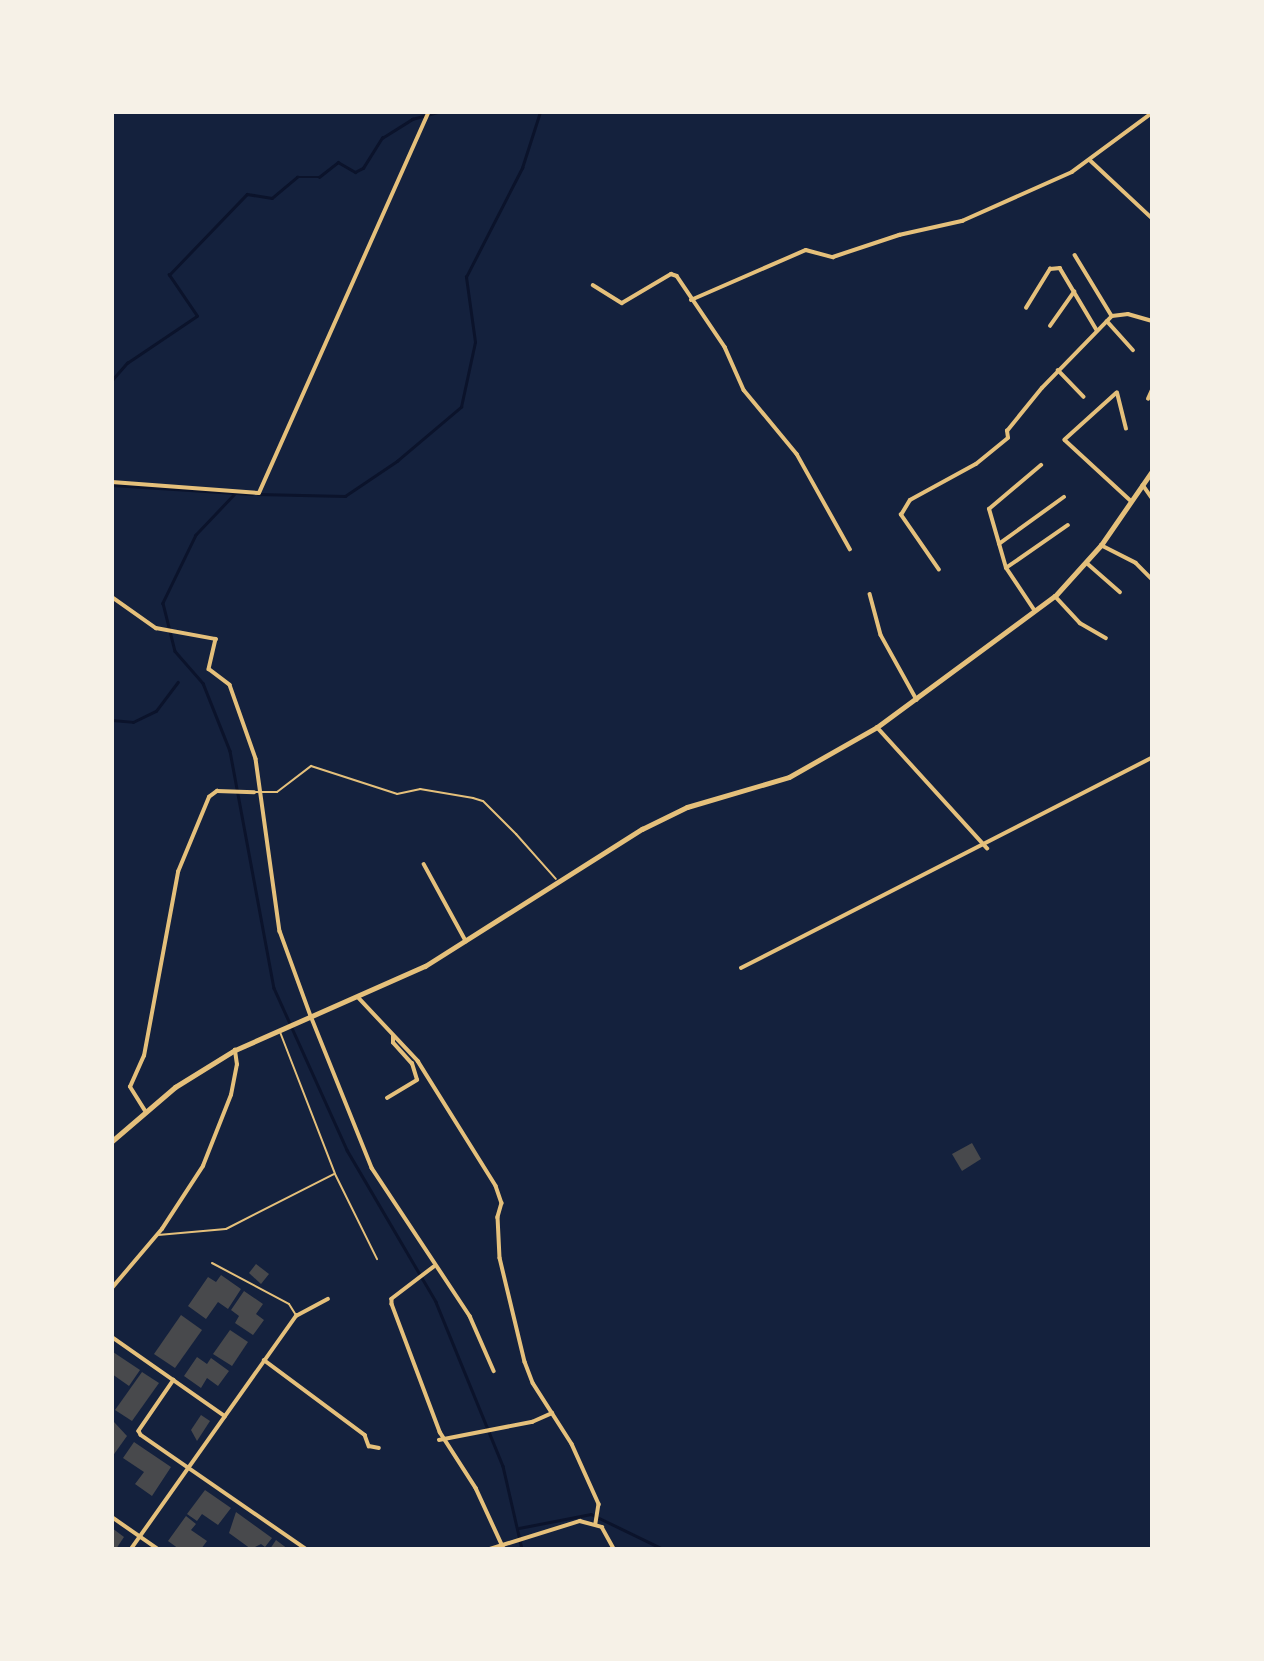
<!DOCTYPE html>
<html>
<head>
<meta charset="utf-8">
<style>
	body { margin:0 }
	#map { position:relative; width:1264px; height:1661px; overflow:hidden; background:#14213d; font-family:Overpass,sans-serif }
	div>[style] { position:absolute }
	[style*='--x'] { left:calc(var(--x)*1px); top:calc(var(--y)*1px); width:calc(var(--w)*1px); rotate:calc(var(--a)*1deg) }
	.stream>* { height:2.5px; margin:-1.25px; padding:0 1.25px; transform-origin:1.25px; border-radius:1.25px; background:#0b132b }
	.building>* { inset:0; background:#48494c }
	.service>* { height:2px; margin:-1px; padding:0 1px; transform-origin:1px; border-radius:1px; background:#e5c07b }
	.minor>* { height:3.5px; margin:-1.75px; padding:0 1.75px; transform-origin:1.75px; border-radius:1.75px; background:#e5c07b }
	.secondary>* { height:5px; margin:-2.5px; padding:0 2.5px; transform-origin:2.5px; border-radius:2.5px; background:#e5c07b }
	span { translate:-50% -50%; white-space:nowrap; text-align:center; line-height:1.15; -webkit-text-stroke:7px #f6f1e7; paint-order:stroke }
	.frame { position:absolute; inset:0; border:114px solid #f6f1e7; pointer-events:none }
</style>
</head>
<body>
<div id="map">
	<div class="stream">
		<i style="--x:112;--y:380;--w:23;--a:-49"></i>
		<i style="--x:127;--y:363;--w:84;--a:-33.9"></i>
		<i style="--x:197;--y:316;--w:50;--a:-124.3"></i>
		<i style="--x:169;--y:275;--w:112;--a:-46.1"></i>
		<i style="--x:247;--y:194;--w:25;--a:9"></i>
		<i style="--x:272;--y:198;--w:33;--a:-40"></i>
		<i style="--x:297;--y:177;--w:22;--a:0"></i>
		<i style="--x:319;--y:177;--w:24;--a:-38"></i>
		<i style="--x:338;--y:162;--w:20;--a:30"></i>
		<i style="--x:355;--y:172;--w:9;--a:-27"></i>
		<i style="--x:363;--y:168;--w:36;--a:-58"></i>
		<i style="--x:382;--y:138;--w:36;--a:-32"></i>
		<i style="--x:412;--y:119;--w:27;--a:-15"></i>
		<i style="--x:112;--y:485;--w:140;--a:3.7"></i>
		<i style="--x:235;--y:494;--w:57;--a:133.6"></i>
		<i style="--x:196;--y:535;--w:76;--a:115.9"></i>
		<i style="--x:163;--y:603;--w:49;--a:76"></i>
		<i style="--x:175;--y:651;--w:43;--a:48.8"></i>
		<i style="--x:203;--y:683;--w:73;--a:68.3"></i>
		<i style="--x:230;--y:751;--w:241;--a:79.5"></i>
		<i style="--x:274;--y:988;--w:178;--a:65.7"></i>
		<i style="--x:347;--y:1150;--w:176;--a:59.6"></i>
		<i style="--x:436;--y:1302;--w:177;--a:67.8"></i>
		<i style="--x:503;--y:1466;--w:85;--a:77.1"></i>
		<i style="--x:258;--y:494;--w:87;--a:1.3"></i>
		<i style="--x:345;--y:496;--w:63;--a:-33.9"></i>
		<i style="--x:397;--y:461;--w:84;--a:-40.2"></i>
		<i style="--x:461;--y:407;--w:66;--a:-77.8"></i>
		<i style="--x:475;--y:342;--w:66;--a:-97.9"></i>
		<i style="--x:466;--y:277;--w:123;--a:-62.8"></i>
		<i style="--x:522;--y:168;--w:59;--a:-72.2"></i>
		<i style="--x:112;--y:720;--w:21;--a:5"></i>
		<i style="--x:133;--y:722;--w:25;--a:-26"></i>
		<i style="--x:156;--y:711;--w:36;--a:-53"></i>
		<i style="--x:519;--y:1528;--w:73;--a:-11"></i>
		<i style="--x:591;--y:1514;--w:80;--a:25.9"></i>
	</div>
	<div class="building">
		<i style="clip-path:polygon(972px 1143px,981px 1159px,962px 1171px,952px 1154px)"></i>
		<i style="clip-path:polygon(256px 1264px,269px 1274px,261px 1284px,249px 1273px)"></i>
		<i style="clip-path:polygon(221px 1275px,241px 1289px,228px 1309px,218px 1302px,206px 1319px,188px 1306px,208px 1277px,216px 1282px)"></i>
		<i style="clip-path:polygon(244px 1291px,263px 1304px,256px 1314px,264px 1320px,253px 1335px,235px 1323px,239px 1316px,231px 1310px)"></i>
		<i style="clip-path:polygon(181px 1315px,202px 1330px,175px 1368px,154px 1354px)"></i>
		<i style="clip-path:polygon(230px 1330px,248px 1342px,232px 1366px,213px 1354px)"></i>
		<i style="clip-path:polygon(113px 1352px,140px 1370px,129px 1386px,112px 1374px)"></i>
		<i style="clip-path:polygon(197px 1357px,207px 1364px,211px 1358px,229px 1371px,218px 1386px,207px 1378px,201px 1388px,184px 1376px)"></i>
		<i style="clip-path:polygon(142px 1372px,159px 1383px,132px 1421px,115px 1410px)"></i>
		<i style="clip-path:polygon(201px 1415px,210px 1421px,197px 1441px,191px 1430px)"></i>
		<i style="clip-path:polygon(114px 1422px,127px 1436px,112px 1457px,112px 1424px)"></i>
		<i style="clip-path:polygon(134px 1442px,171px 1467px,152px 1496px,135px 1484px,144px 1472px,123px 1458px)"></i>
		<i style="clip-path:polygon(205px 1490px,231px 1508px,218px 1525px,202px 1514px,197px 1521px,187px 1514px)"></i>
		<i style="clip-path:polygon(236px 1512px,272px 1538px,265px 1547px,261px 1544px,251px 1549px,229px 1533px)"></i>
		<i style="clip-path:polygon(186px 1516px,196px 1524px,191px 1530px,207px 1541px,201px 1549px,179px 1549px,168px 1541px)"></i>
		<i style="clip-path:polygon(112px 1528px,124px 1537px,116px 1549px,112px 1549px)"></i>
		<i style="clip-path:polygon(276px 1540px,288px 1549px,270px 1549px)"></i>
	</div>
	<div class="service">
		<i style="--x:255;--y:792;--w:22;--a:0"></i>
		<i style="--x:277;--y:792;--w:43;--a:-37.4"></i>
		<i style="--x:311;--y:766;--w:90;--a:18"></i>
		<i style="--x:397;--y:794;--w:24;--a:-12"></i>
		<i style="--x:420;--y:789;--w:54;--a:9.6"></i>
		<i style="--x:473;--y:798;--w:10;--a:17"></i>
		<i style="--x:483;--y:801;--w:47;--a:45"></i>
		<i style="--x:516;--y:834;--w:60;--a:48.4"></i>
		<i style="--x:280;--y:1032;--w:152;--a:68.8"></i>
		<i style="--x:335;--y:1174;--w:95;--a:63.7"></i>
		<i style="--x:158;--y:1235;--w:68;--a:-5"></i>
		<i style="--x:226;--y:1229;--w:121;--a:-27"></i>
		<i style="--x:212;--y:1263;--w:87;--a:28"></i>
		<i style="--x:289;--y:1304;--w:13;--a:58"></i>
	</div>
	<div class="minor">
		<i style="--x:1090;--y:160;--w:85;--a:43.1"></i>
		<i style="--x:1075;--y:255;--w:71;--a:58.8"></i>
		<i style="--x:593;--y:285;--w:34;--a:32"></i>
		<i style="--x:622;--y:303;--w:57;--a:-30.6"></i>
		<i style="--x:671;--y:274;--w:6;--a:18"></i>
		<i style="--x:677;--y:276;--w:86;--a:55.9"></i>
		<i style="--x:725;--y:347;--w:47;--a:66.2"></i>
		<i style="--x:744;--y:390;--w:83;--a:50.4"></i>
		<i style="--x:797;--y:454;--w:109;--a:60.8"></i>
		<i style="--x:691;--y:300;--w:125;--a:-23.5"></i>
		<i style="--x:806;--y:250;--w:28;--a:15"></i>
		<i style="--x:833;--y:257;--w:70;--a:-18.4"></i>
		<i style="--x:899;--y:235;--w:65;--a:-12.5"></i>
		<i style="--x:962;--y:221;--w:120;--a:-24"></i>
		<i style="--x:1072;--y:172;--w:99;--a:-36.4"></i>
		<i style="--x:1026;--y:308;--w:46;--a:-58.4"></i>
		<i style="--x:1050;--y:269;--w:10;--a:-6"></i>
		<i style="--x:1060;--y:268;--w:72;--a:59.2"></i>
		<i style="--x:1107;--y:321;--w:39;--a:48"></i>
		<i style="--x:1050;--y:326;--w:42;--a:-54.8"></i>
		<i style="--x:1058;--y:370;--w:37;--a:46"></i>
		<i style="--x:1148;--y:399;--w:10;--a:-66"></i>
		<i style="--x:1126;--y:429;--w:37;--a:-104"></i>
		<i style="--x:1117;--y:393;--w:70;--a:137.9"></i>
		<i style="--x:1065;--y:440;--w:90;--a:42.7"></i>
		<i style="--x:112;--y:482;--w:147;--a:4.3"></i>
		<i style="--x:259;--y:493;--w:417;--a:-66"></i>
		<i style="--x:1143;--y:485;--w:16;--a:55"></i>
		<i style="--x:999;--y:544;--w:80;--a:-35.9"></i>
		<i style="--x:1101;--y:545;--w:39;--a:27"></i>
		<i style="--x:1136;--y:563;--w:23;--a:45"></i>
		<i style="--x:1087;--y:563;--w:44;--a:41.3"></i>
		<i style="--x:1006;--y:568;--w:75;--a:-34.7"></i>
		<i style="--x:939;--y:570;--w:67;--a:-124.6"></i>
		<i style="--x:901;--y:515;--w:17;--a:-59"></i>
		<i style="--x:910;--y:500;--w:75;--a:-28.6"></i>
		<i style="--x:976;--y:464;--w:41;--a:-39.1"></i>
		<i style="--x:1008;--y:438;--w:7;--a:-98"></i>
		<i style="--x:1007;--y:431;--w:55;--a:-50.9"></i>
		<i style="--x:1042;--y:388;--w:100;--a:-45.8"></i>
		<i style="--x:1112;--y:316;--w:16;--a:-7"></i>
		<i style="--x:1128;--y:314;--w:25;--a:16"></i>
		<i style="--x:870;--y:594;--w:42;--a:75"></i>
		<i style="--x:881;--y:635;--w:74;--a:61"></i>
		<i style="--x:1055;--y:596;--w:37;--a:47"></i>
		<i style="--x:1080;--y:623;--w:30;--a:30"></i>
		<i style="--x:112;--y:597;--w:54;--a:35.2"></i>
		<i style="--x:156;--y:628;--w:61;--a:10.4"></i>
		<i style="--x:216;--y:639;--w:31;--a:103"></i>
		<i style="--x:209;--y:669;--w:26;--a:37"></i>
		<i style="--x:230;--y:685;--w:78;--a:70.6"></i>
		<i style="--x:256;--y:759;--w:174;--a:82.1"></i>
		<i style="--x:280;--y:931;--w:90;--a:70"></i>
		<i style="--x:311;--y:1016;--w:164;--a:68.1"></i>
		<i style="--x:372;--y:1168;--w:178;--a:56.5"></i>
		<i style="--x:470;--y:1316;--w:60;--a:66.4"></i>
		<i style="--x:1034;--y:610;--w:50;--a:-123.7"></i>
		<i style="--x:1006;--y:568;--w:61;--a:-106.1"></i>
		<i style="--x:989;--y:509;--w:68;--a:-40.2"></i>
		<i style="--x:877;--y:727;--w:164;--a:47.7"></i>
		<i style="--x:424;--y:864;--w:88;--a:61.4"></i>
		<i style="--x:741;--y:968;--w:462;--a:-27.1"></i>
		<i style="--x:358;--y:997;--w:88;--a:46.8"></i>
		<i style="--x:418;--y:1061;--w:147;--a:58"></i>
		<i style="--x:496;--y:1186;--w:18;--a:71"></i>
		<i style="--x:502;--y:1203;--w:15;--a:106"></i>
		<i style="--x:498;--y:1217;--w:41;--a:87.2"></i>
		<i style="--x:500;--y:1258;--w:107;--a:76.5"></i>
		<i style="--x:525;--y:1362;--w:22;--a:69"></i>
		<i style="--x:533;--y:1383;--w:72;--a:57.4"></i>
		<i style="--x:572;--y:1444;--w:66;--a:65.8"></i>
		<i style="--x:599;--y:1504;--w:20;--a:99"></i>
		<i style="--x:387;--y:1098;--w:35;--a:-31"></i>
		<i style="--x:417;--y:1080;--w:17;--a:-107"></i>
		<i style="--x:412;--y:1064;--w:28;--a:-132"></i>
		<i style="--x:393;--y:1043;--w:7;--a:-90"></i>
		<i style="--x:145;--y:1111;--w:28;--a:-122"></i>
		<i style="--x:130;--y:1087;--w:34;--a:-66"></i>
		<i style="--x:144;--y:1056;--w:187;--a:-79.5"></i>
		<i style="--x:178;--y:872;--w:81;--a:-67.5"></i>
		<i style="--x:209;--y:797;--w:10;--a:-37"></i>
		<i style="--x:217;--y:791;--w:37;--a:2"></i>
		<i style="--x:434;--y:1267;--w:53;--a:142.7"></i>
		<i style="--x:392;--y:1299;--w:5;--a:90"></i>
		<i style="--x:392;--y:1304;--w:137;--a:69.4"></i>
		<i style="--x:440;--y:1432;--w:67;--a:57.3"></i>
		<i style="--x:476;--y:1488;--w:67;--a:65.3"></i>
		<i style="--x:112;--y:1288;--w:77;--a:-49.7"></i>
		<i style="--x:162;--y:1229;--w:75;--a:-56.9"></i>
		<i style="--x:203;--y:1166;--w:76;--a:-68.5"></i>
		<i style="--x:231;--y:1095;--w:31;--a:-79"></i>
		<i style="--x:237;--y:1065;--w:15;--a:-98"></i>
		<i style="--x:112;--y:1337;--w:138;--a:35"></i>
		<i style="--x:264;--y:1360;--w:126;--a:36.6"></i>
		<i style="--x:365;--y:1435;--w:12;--a:70"></i>
		<i style="--x:369;--y:1446;--w:10;--a:11"></i>
		<i style="--x:174;--y:1380;--w:62;--a:124.5"></i>
		<i style="--x:139;--y:1431;--w:4;--a:63"></i>
		<i style="--x:141;--y:1435;--w:201;--a:34.6"></i>
		<i style="--x:439;--y:1440;--w:95;--a:-11"></i>
		<i style="--x:532;--y:1422;--w:22;--a:-24"></i>
		<i style="--x:112;--y:1517;--w:56;--a:34.8"></i>
		<i style="--x:131;--y:1549;--w:286;--a:-54.7"></i>
		<i style="--x:296;--y:1316;--w:36;--a:-28"></i>
		<i style="--x:490;--y:1549;--w:94;--a:-17.3"></i>
		<i style="--x:580;--y:1521;--w:23;--a:15"></i>
		<i style="--x:602;--y:1527;--w:25;--a:61"></i>
	</div>
	<div class="secondary">
		<i style="--x:112;--y:1141;--w:83;--a:-40.6"></i>
		<i style="--x:175;--y:1087;--w:70;--a:-31.7"></i>
		<i style="--x:235;--y:1050;--w:208;--a:-23.9"></i>
		<i style="--x:425;--y:966;--w:257;--a:-32.3"></i>
		<i style="--x:642;--y:829;--w:50;--a:-26.1"></i>
		<i style="--x:687;--y:807;--w:106;--a:-16.4"></i>
		<i style="--x:789;--y:777;--w:101;--a:-29.6"></i>
		<i style="--x:877;--y:727;--w:221;--a:-36.4"></i>
		<i style="--x:1055;--y:596;--w:69;--a:-48"></i>
		<i style="--x:1101;--y:545;--w:90;--a:-55.4"></i>
	</div>
	<div class="frame"></div>
</div>
</body>
</html>
